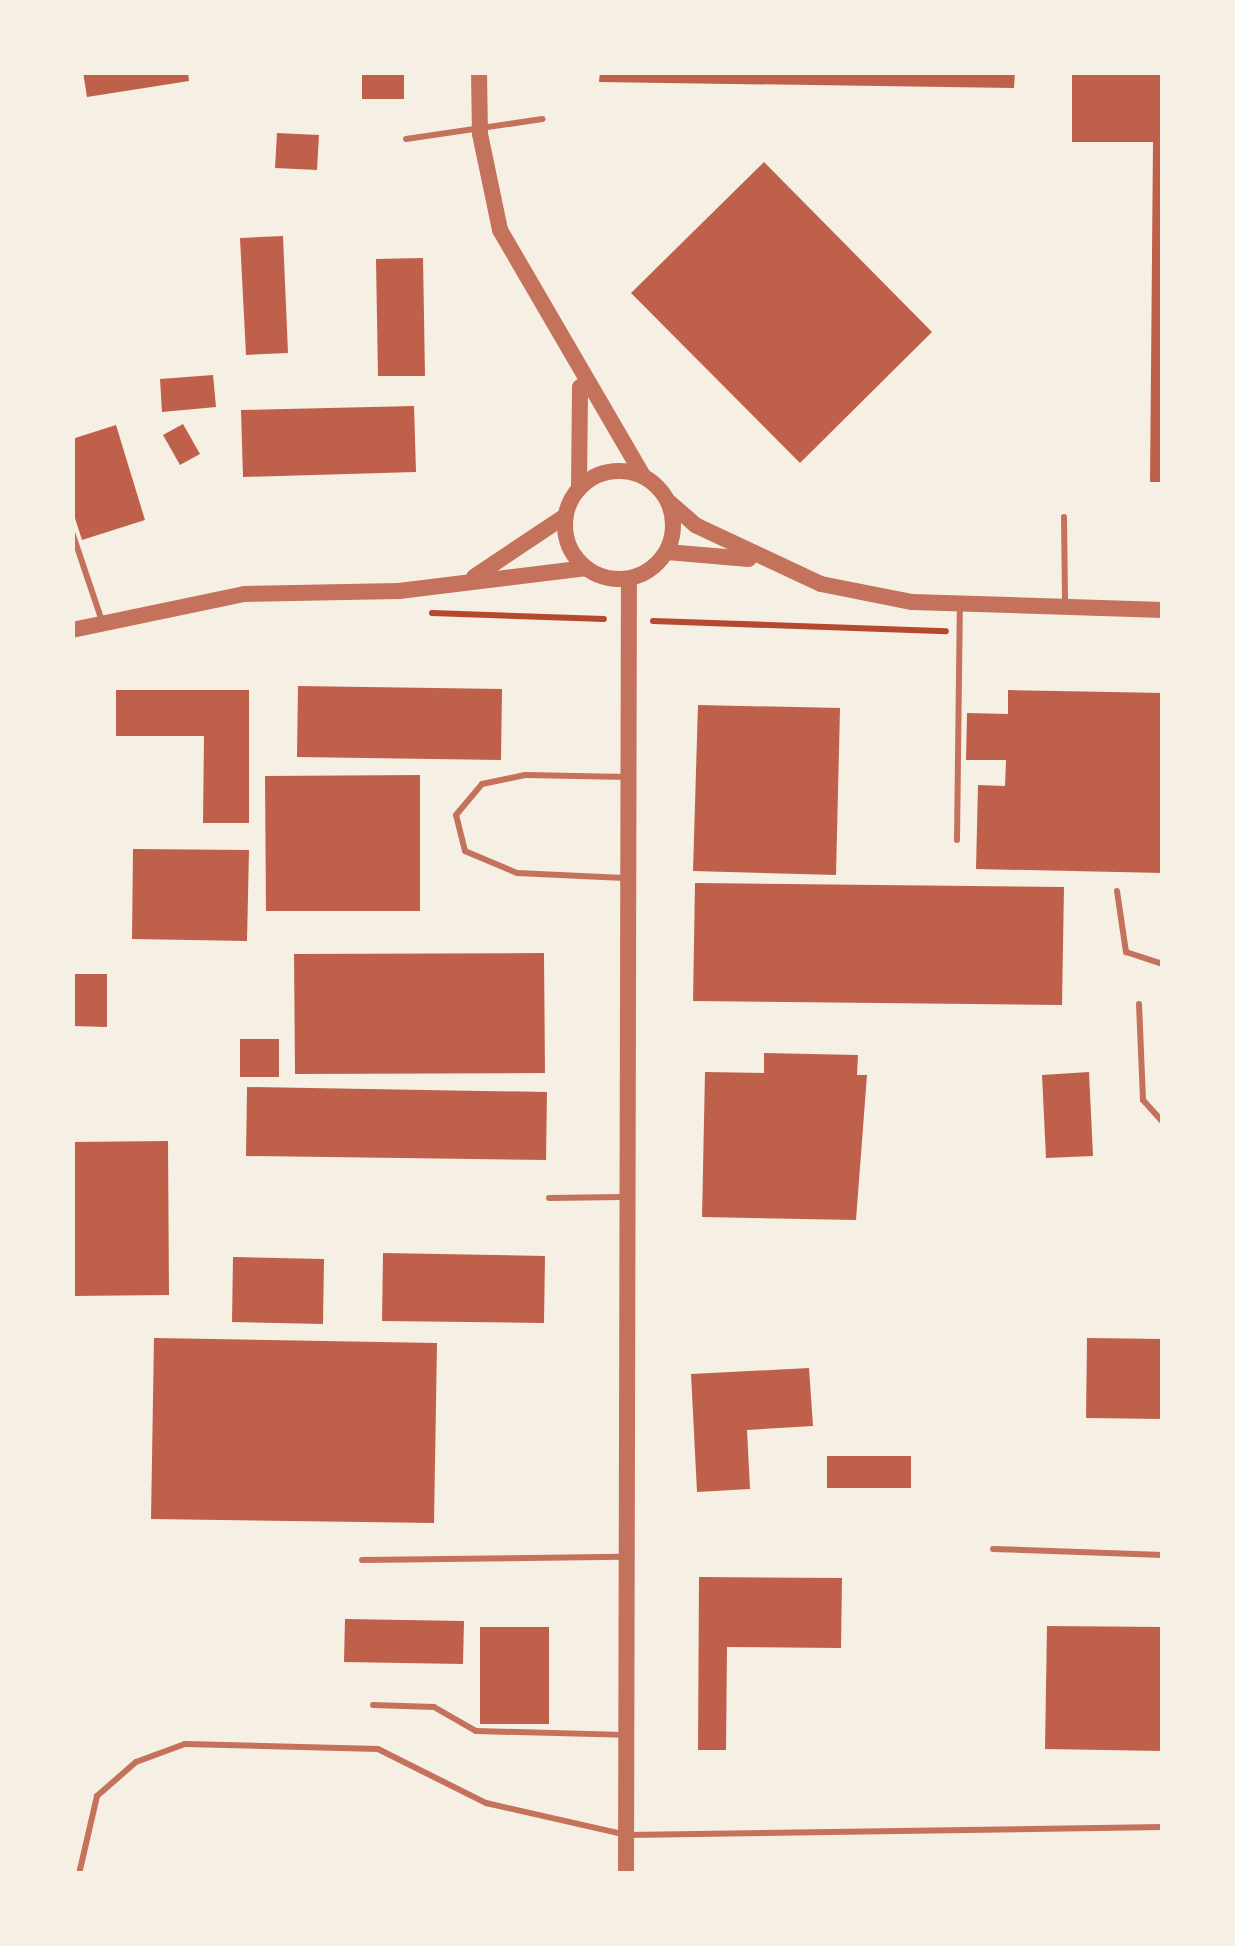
<!DOCTYPE html>
<html>
<head>
<meta charset="utf-8">
<style>
	body { margin:0 }
	#map { position:relative; width:1235px; height:1946px; overflow:hidden; background:#f6efe4; font-family:"Fira Sans Condensed",sans-serif }
	div>[style] { position:absolute }
	[style*='--x'] { left:calc(var(--x)*1px); top:calc(var(--y)*1px); width:calc(var(--w)*1px); rotate:calc(var(--a)*1deg) }
	.building>* { inset:0; background:#bf614a }
	.path>* { height:6px; margin:-3px; padding:0 3px; transform-origin:3px; border-radius:3px; background:#b5482f }
	.service>* { height:6px; margin:-3px; padding:0 3px; transform-origin:3px; border-radius:3px; background:#c5725c }
	.tertiary>* { height:16px; margin:-8px; padding:0 8px; transform-origin:8px; border-radius:8px; background:#c5725c }
	.tertiary>.ring { margin:-8px; padding:0; box-sizing:content-box; background:none; border:16px solid #c5725c; border-radius:50% }
	span { translate:-50% -50%; white-space:nowrap; text-align:center; line-height:1.15; -webkit-text-stroke:10px #f6efe4; paint-order:stroke }
	.frame { position:absolute; inset:0; border:75px solid #f6efe4; pointer-events:none }
</style>
</head>
<body>
<div id="map">
	<div class="building">
		<i style="clip-path:polygon(83px 72px,188px 72px,189px 81px,87px 97px)"></i>
		<i style="clip-path:polygon(362px 72px,404px 72px,404px 99px,362px 99px)"></i>
		<i style="clip-path:polygon(600px 72px,1015px 72px,1014px 88px,599px 82px)"></i>
		<i style="clip-path:polygon(1072px 72px,1163px 72px,1163px 482px,1150px 482px,1153px 142px,1072px 142px)"></i>
		<i style="clip-path:polygon(277px 133px,319px 135px,317px 170px,275px 168px)"></i>
		<i style="clip-path:polygon(764px 162px,932px 332px,800px 463px,631px 293px)"></i>
		<i style="clip-path:polygon(283px 236px,288px 353px,246px 355px,240px 238px)"></i>
		<i style="clip-path:polygon(423px 258px,425px 376px,378px 376px,376px 259px)"></i>
		<i style="clip-path:polygon(213px 375px,216px 407px,162px 412px,160px 379px)"></i>
		<i style="clip-path:polygon(414px 406px,416px 472px,243px 477px,241px 410px)"></i>
		<i style="clip-path:polygon(183px 424px,200px 454px,180px 465px,163px 435px)"></i>
		<i style="clip-path:polygon(116px 425px,145px 520px,82px 540px,72px 509px,72px 439px)"></i>
		<i style="clip-path:polygon(298px 686px,502px 689px,501px 760px,297px 757px)"></i>
		<i style="clip-path:polygon(116px 690px,249px 690px,249px 823px,203px 823px,204px 736px,116px 736px)"></i>
		<i style="clip-path:polygon(1008px 690px,1163px 693px,1163px 873px,976px 869px,978px 785px,1005px 786px,1006px 760px,966px 760px,967px 713px,1008px 714px)"></i>
		<i style="clip-path:polygon(698px 705px,840px 708px,836px 875px,693px 871px)"></i>
		<i style="clip-path:polygon(420px 775px,420px 911px,266px 911px,265px 776px)"></i>
		<i style="clip-path:polygon(133px 849px,249px 850px,247px 941px,132px 939px)"></i>
		<i style="clip-path:polygon(695px 883px,1064px 887px,1062px 1005px,693px 1001px)"></i>
		<i style="clip-path:polygon(544px 953px,545px 1073px,295px 1074px,294px 954px)"></i>
		<i style="clip-path:polygon(72px 974px,107px 974px,107px 1027px,72px 1026px)"></i>
		<i style="clip-path:polygon(240px 1039px,279px 1039px,279px 1077px,240px 1077px)"></i>
		<i style="clip-path:polygon(764px 1053px,858px 1055px,857px 1075px,867px 1075px,856px 1220px,702px 1217px,705px 1072px,764px 1073px)"></i>
		<i style="clip-path:polygon(1089px 1072px,1093px 1156px,1046px 1158px,1042px 1075px)"></i>
		<i style="clip-path:polygon(247px 1087px,547px 1092px,546px 1160px,246px 1156px)"></i>
		<i style="clip-path:polygon(168px 1141px,169px 1295px,72px 1296px,72px 1142px)"></i>
		<i style="clip-path:polygon(383px 1253px,545px 1256px,544px 1323px,382px 1321px)"></i>
		<i style="clip-path:polygon(233px 1257px,324px 1259px,323px 1324px,232px 1322px)"></i>
		<i style="clip-path:polygon(154px 1338px,437px 1343px,434px 1523px,151px 1519px)"></i>
		<i style="clip-path:polygon(1087px 1338px,1163px 1339px,1163px 1419px,1086px 1418px)"></i>
		<i style="clip-path:polygon(809px 1368px,813px 1426px,747px 1430px,750px 1489px,697px 1492px,691px 1374px)"></i>
		<i style="clip-path:polygon(827px 1456px,911px 1456px,911px 1488px,827px 1488px)"></i>
		<i style="clip-path:polygon(699px 1577px,842px 1578px,841px 1648px,727px 1647px,726px 1750px,698px 1750px)"></i>
		<i style="clip-path:polygon(345px 1619px,464px 1621px,463px 1664px,344px 1662px)"></i>
		<i style="clip-path:polygon(1047px 1626px,1163px 1627px,1163px 1751px,1045px 1749px)"></i>
		<i style="clip-path:polygon(480px 1627px,549px 1627px,549px 1724px,480px 1724px)"></i>
	</div>
	<div class="path">
		<i style="--x:432;--y:613;--w:172;--a:2"></i>
		<i style="--x:653;--y:621;--w:293;--a:2"></i>
	</div>
	<div class="service">
		<i style="--x:406;--y:139;--w:138;--a:-8.3"></i>
		<i style="--x:1064;--y:517;--w:87;--a:89.3"></i>
		<i style="--x:72;--y:532;--w:91;--a:71.4"></i>
		<i style="--x:957;--y:840;--w:231;--a:-89.3"></i>
		<i style="--x:624;--y:878;--w:107;--a:-177.3"></i>
		<i style="--x:517;--y:873;--w:56;--a:-157.1"></i>
		<i style="--x:465;--y:851;--w:37;--a:-104"></i>
		<i style="--x:456;--y:815;--w:40;--a:-50"></i>
		<i style="--x:482;--y:784;--w:44;--a:-11.8"></i>
		<i style="--x:525;--y:775;--w:103;--a:1.1"></i>
		<i style="--x:1117;--y:891;--w:62;--a:81.6"></i>
		<i style="--x:1126;--y:952;--w:39;--a:18"></i>
		<i style="--x:1139;--y:1004;--w:96;--a:87.6"></i>
		<i style="--x:1143;--y:1100;--w:30;--a:48"></i>
		<i style="--x:549;--y:1198;--w:74;--a:-0.8"></i>
		<i style="--x:993;--y:1549;--w:170;--a:2"></i>
		<i style="--x:362;--y:1560;--w:260;--a:-0.7"></i>
		<i style="--x:373;--y:1705;--w:61;--a:1.9"></i>
		<i style="--x:434;--y:1707;--w:48;--a:29.7"></i>
		<i style="--x:476;--y:1731;--w:148;--a:1.5"></i>
		<i style="--x:79;--y:1874;--w:80;--a:-77"></i>
		<i style="--x:97;--y:1796;--w:52;--a:-41.1"></i>
		<i style="--x:136;--y:1762;--w:52;--a:-20.2"></i>
		<i style="--x:185;--y:1744;--w:193;--a:1.5"></i>
		<i style="--x:378;--y:1749;--w:121;--a:26.6"></i>
		<i style="--x:486;--y:1803;--w:145;--a:12.8"></i>
		<i style="--x:627;--y:1835;--w:536;--a:-0.86"></i>
	</div>
	<div class="tertiary">
		<i style="--x:479;--y:72;--w:62;--a:89.1"></i>
		<i style="--x:480;--y:134;--w:98;--a:78.2"></i>
		<i style="--x:500;--y:230;--w:285;--a:59.8"></i>
		<i class="ring" style="left:565px;top:471px;width:92px;height:92px"></i>
		<i style="--x:579;--y:487;--w:100;--a:-89.4"></i>
		<i style="--x:669;--y:502;--w:35;--a:41"></i>
		<i style="--x:695;--y:525;--w:139;--a:25.1"></i>
		<i style="--x:821;--y:584;--w:93;--a:11.2"></i>
		<i style="--x:912;--y:602;--w:251;--a:1.8"></i>
		<i style="--x:667;--y:552;--w:82;--a:4.9"></i>
		<i style="--x:474;--y:577;--w:110;--a:-33.8"></i>
		<i style="--x:72;--y:630;--w:176;--a:-11.8"></i>
		<i style="--x:244;--y:594;--w:155;--a:-1.1"></i>
		<i style="--x:399;--y:591;--w:187;--a:-7"></i>
		<i style="--x:626;--y:1874;--w:1295;--a:-89.87"></i>
	</div>
	<div class="frame"></div>
</div>
</body>
</html>
